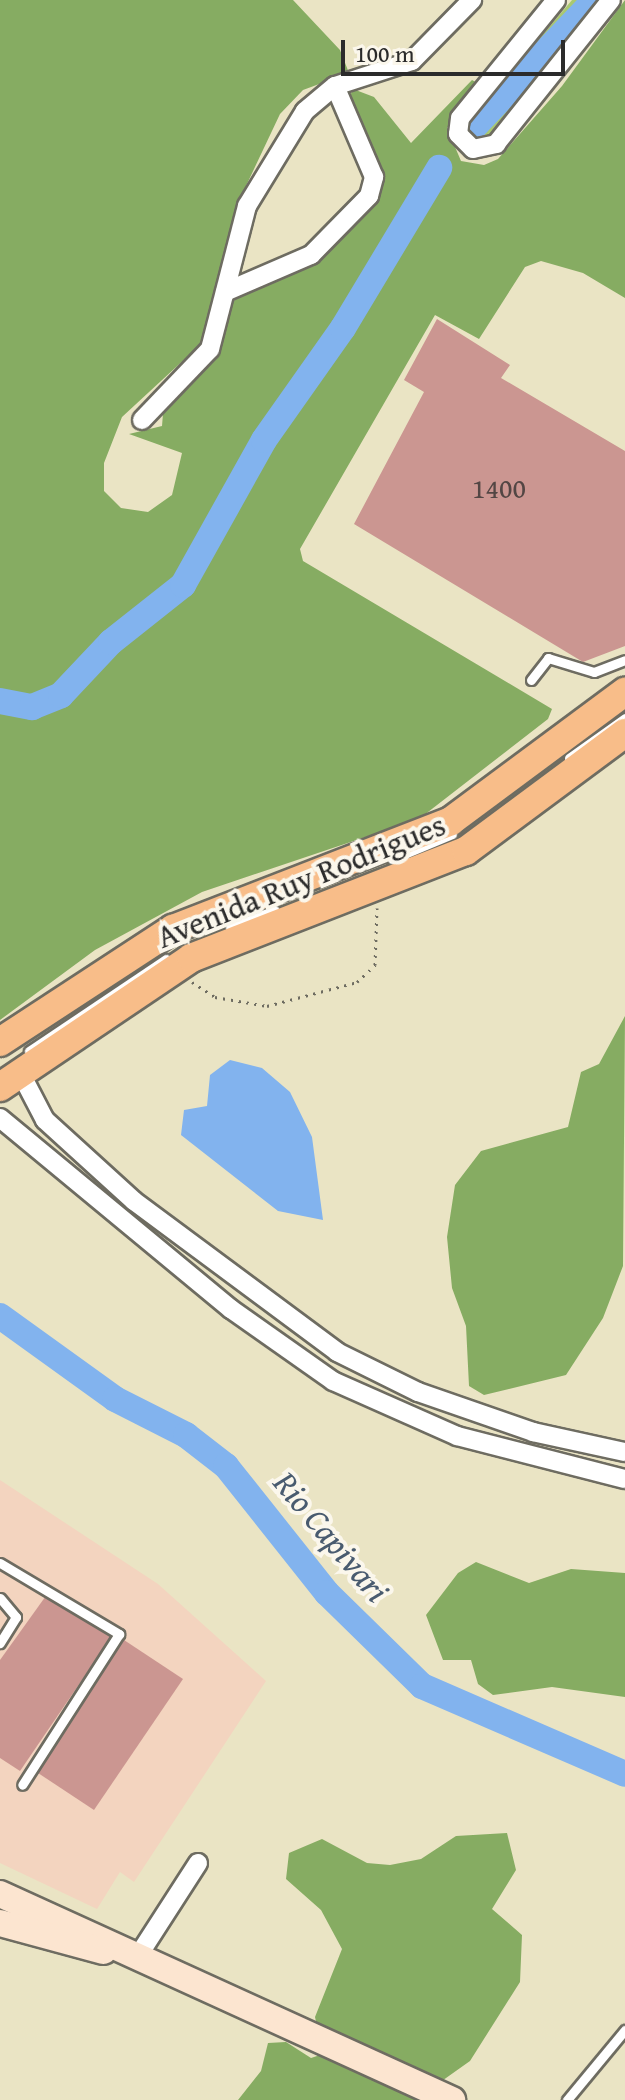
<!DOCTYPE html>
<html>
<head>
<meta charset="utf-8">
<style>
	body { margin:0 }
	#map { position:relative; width:625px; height:2100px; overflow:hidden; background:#eae4c4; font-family:"Gentium Book Plus",serif }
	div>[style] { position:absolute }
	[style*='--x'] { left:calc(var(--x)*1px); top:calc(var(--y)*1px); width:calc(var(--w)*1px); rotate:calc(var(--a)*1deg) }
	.built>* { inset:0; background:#f3d4bf }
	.green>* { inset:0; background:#a9c870 }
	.forest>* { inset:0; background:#86ac62 }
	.water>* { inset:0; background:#82b3ee }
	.river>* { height:26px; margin:-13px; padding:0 13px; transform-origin:13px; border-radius:13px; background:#82b3ee }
	.building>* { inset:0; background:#cb9691 }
	.path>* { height:3px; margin-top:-1.5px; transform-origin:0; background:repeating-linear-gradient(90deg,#6e6c61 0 2px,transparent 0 8px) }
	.roads { filter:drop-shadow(2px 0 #6e6c61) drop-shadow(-2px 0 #6e6c61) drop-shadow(0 2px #6e6c61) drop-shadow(0 -2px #6e6c61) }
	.lane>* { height:9px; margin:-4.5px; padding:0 4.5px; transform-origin:4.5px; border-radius:4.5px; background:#fff }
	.street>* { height:18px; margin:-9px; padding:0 9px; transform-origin:9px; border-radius:9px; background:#fff }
	.secondary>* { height:26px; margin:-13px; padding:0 13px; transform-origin:13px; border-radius:13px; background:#fce5d0 }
	.primary>* { height:28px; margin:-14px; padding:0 14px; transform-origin:14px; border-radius:14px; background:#f8bd89 }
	span { translate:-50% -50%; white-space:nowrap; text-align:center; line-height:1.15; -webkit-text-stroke:8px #fbf7ec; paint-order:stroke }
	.number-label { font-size:28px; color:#534644 }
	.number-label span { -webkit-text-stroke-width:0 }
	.street-label { font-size:32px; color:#2b2b2b }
	.water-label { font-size:34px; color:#495b6f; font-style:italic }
	.scale { position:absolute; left:341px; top:40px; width:224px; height:36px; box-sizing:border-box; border:4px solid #2b2b2b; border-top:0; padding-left:10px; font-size:24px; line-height:28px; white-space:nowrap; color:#2b2b2b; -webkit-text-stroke:6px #fbf7ec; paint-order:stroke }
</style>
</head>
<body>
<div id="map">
	<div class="built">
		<i style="clip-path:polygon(0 1480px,158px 1584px,266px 1681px,134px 1882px,120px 1872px,97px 1909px,0 1863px)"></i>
	</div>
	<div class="green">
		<i style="clip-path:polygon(572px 0,602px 0,493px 137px,478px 135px,475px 115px)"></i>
	</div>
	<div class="forest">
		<i style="clip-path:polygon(0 0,293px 0,340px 50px,349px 73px,303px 90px,280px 114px,246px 186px,201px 344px,122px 417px,104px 463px,104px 491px,121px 508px,148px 512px,172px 495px,182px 453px,129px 434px,162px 426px,164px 401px,198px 375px,236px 297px,316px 261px,374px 201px,346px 105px,353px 89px,374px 97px,411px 143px,472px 80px,479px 84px,447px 128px,461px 161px,484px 165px,498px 159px,562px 86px,625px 0,625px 298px,583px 273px,541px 261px,525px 267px,479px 339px,435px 315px,300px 549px,303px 561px,552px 709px,548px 719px,419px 819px,202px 892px,95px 950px,0 1020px)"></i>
		<i style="clip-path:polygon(625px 1016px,623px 1266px,603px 1318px,566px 1375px,484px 1395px,469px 1386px,466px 1326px,452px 1288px,447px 1237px,455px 1185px,481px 1151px,568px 1127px,581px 1072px,599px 1064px)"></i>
		<i style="clip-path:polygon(476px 1562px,529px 1583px,571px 1569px,625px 1573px,625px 1697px,552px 1687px,493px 1695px,478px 1684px,471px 1660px,443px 1660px,426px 1615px,458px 1573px)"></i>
		<i style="clip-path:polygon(507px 1833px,516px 1870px,492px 1909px,522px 1935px,520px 1982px,470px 2061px,415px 2100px,238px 2100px,261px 2071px,268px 2043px,286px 2042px,311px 2058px,323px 2054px,315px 2017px,342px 1949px,321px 1910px,286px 1879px,289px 1853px,322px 1839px,367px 1863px,390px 1865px,421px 1859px,456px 1836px)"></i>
	</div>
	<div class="water">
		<i style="clip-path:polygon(230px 1060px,262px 1068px,290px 1092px,312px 1137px,323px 1220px,278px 1211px,181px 1135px,184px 1110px,207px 1106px,210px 1075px)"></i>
	</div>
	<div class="river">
		<i style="--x:471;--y:130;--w:180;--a:-46.4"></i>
		<i style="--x:0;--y:701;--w:33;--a:11"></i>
		<i style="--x:32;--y:707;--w:31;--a:-22"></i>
		<i style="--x:61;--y:695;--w:73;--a:-46.7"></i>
		<i style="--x:111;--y:642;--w:92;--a:-38.4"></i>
		<i style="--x:183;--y:585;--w:166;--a:-60.8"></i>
		<i style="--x:264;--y:440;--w:137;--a:-54.8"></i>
		<i style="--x:343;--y:328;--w:187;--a:-59"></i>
		<i style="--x:0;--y:1316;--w:142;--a:35.8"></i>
		<i style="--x:115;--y:1399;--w:80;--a:26.9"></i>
		<i style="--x:186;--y:1435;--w:51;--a:37.8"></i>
		<i style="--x:226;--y:1466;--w:162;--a:51.5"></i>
		<i style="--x:327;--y:1593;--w:133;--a:44.4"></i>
		<i style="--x:422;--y:1686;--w:221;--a:23.4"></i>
	</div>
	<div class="building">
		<i style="clip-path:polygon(437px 319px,510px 365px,501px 378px,625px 451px,625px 646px,583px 662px,354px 524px,424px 392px,404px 380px)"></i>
		<i style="clip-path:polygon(48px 1593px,114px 1633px,20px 1771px,0 1758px,0 1660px)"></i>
		<i style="clip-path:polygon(124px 1640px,183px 1679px,94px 1810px,35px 1771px)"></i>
	</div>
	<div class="path">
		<i style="--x:192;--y:982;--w:27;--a:33"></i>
		<i style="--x:215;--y:997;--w:53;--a:9.8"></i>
		<i style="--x:267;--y:1006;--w:93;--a:-14.9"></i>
		<i style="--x:357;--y:982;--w:25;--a:-43"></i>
		<i style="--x:375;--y:965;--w:57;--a:-88"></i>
	</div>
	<div class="roads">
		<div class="lane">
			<i style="--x:531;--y:680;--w:28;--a:-52"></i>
			<i style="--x:548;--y:658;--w:48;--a:16.9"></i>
			<i style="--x:594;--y:672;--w:33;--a:-21"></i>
			<i style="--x:569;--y:758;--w:69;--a:-35.5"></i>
			<i style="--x:392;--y:859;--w:65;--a:-22.6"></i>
			<i style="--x:230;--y:928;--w:48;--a:-21.8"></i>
			<i style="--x:29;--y:1051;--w:165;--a:-33.9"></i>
			<i style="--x:0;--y:1563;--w:139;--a:30.8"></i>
			<i style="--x:119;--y:1634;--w:179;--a:122.7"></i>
			<i style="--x:0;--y:1598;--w:25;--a:50"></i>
			<i style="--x:16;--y:1617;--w:31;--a:122"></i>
			<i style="--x:567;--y:2100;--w:91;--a:-50.4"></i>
		</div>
		<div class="street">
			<i style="--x:556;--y:0;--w:152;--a:129.1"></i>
			<i style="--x:460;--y:118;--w:16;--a:97"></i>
			<i style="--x:458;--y:134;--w:21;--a:45"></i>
			<i style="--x:473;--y:149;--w:24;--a:-12"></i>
			<i style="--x:496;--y:144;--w:184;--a:-51.4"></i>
			<i style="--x:225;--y:292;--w:94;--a:-23.3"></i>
			<i style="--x:311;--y:255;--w:83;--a:-45.5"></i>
			<i style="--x:369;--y:196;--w:20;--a:-75"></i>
			<i style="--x:374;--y:177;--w:99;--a:-113.2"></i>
			<i style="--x:142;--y:420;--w:98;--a:-46.2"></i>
			<i style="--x:210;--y:349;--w:148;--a:-75.5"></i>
			<i style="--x:247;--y:206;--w:111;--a:-58.6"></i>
			<i style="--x:305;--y:111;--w:39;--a:-40"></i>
			<i style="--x:335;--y:86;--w:81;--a:-18"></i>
			<i style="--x:412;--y:61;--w:86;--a:-45.5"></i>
			<i style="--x:20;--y:1072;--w:54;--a:62.5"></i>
			<i style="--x:45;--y:1120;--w:120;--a:42.3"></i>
			<i style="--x:134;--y:1201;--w:253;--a:36.6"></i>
			<i style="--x:337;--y:1352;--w:90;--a:26.3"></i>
			<i style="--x:418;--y:1392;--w:122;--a:19.2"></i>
			<i style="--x:533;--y:1432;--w:94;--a:12.3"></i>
			<i style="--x:0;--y:1118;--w:300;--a:39.6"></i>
			<i style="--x:231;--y:1309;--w:125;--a:35.2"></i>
			<i style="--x:333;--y:1381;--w:136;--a:23.9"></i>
			<i style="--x:457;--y:1436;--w:173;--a:14.4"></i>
			<i style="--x:140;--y:1953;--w:107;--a:-57.2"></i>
		</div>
		<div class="secondary">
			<i style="--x:0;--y:1894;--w:497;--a:24.5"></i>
			<i style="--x:0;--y:1923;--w:107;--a:15.2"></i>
		</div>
		<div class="primary">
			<i style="--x:0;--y:1042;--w:207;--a:-33.2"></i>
			<i style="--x:173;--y:929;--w:298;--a:-21.2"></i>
			<i style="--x:451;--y:821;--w:217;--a:-36.6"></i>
			<i style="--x:0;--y:1087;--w:230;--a:-34"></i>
			<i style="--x:191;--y:958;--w:295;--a:-21.3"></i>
			<i style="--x:466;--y:851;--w:198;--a:-36.6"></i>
		</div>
	</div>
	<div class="number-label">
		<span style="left:499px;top:488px">1400</span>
	</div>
	<div class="street-label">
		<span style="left:301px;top:881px;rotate:-22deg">Avenida Ruy Rodrigues</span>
	</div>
	<div class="water-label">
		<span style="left:332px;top:1536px;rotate:50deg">Rio Capivari</span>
	</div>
	<div class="scale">100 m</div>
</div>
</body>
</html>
